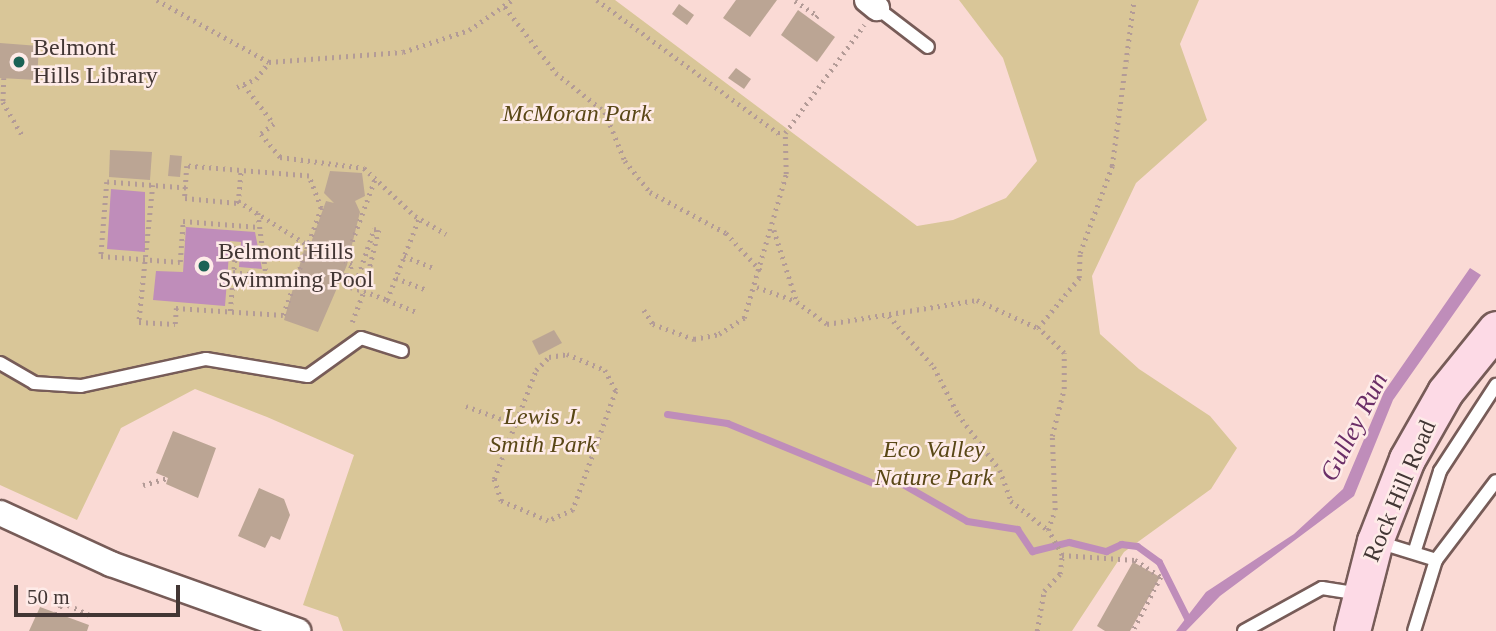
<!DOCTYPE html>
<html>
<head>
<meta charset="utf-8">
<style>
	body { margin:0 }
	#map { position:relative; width:1496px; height:631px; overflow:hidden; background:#fadad5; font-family:Georgia,serif }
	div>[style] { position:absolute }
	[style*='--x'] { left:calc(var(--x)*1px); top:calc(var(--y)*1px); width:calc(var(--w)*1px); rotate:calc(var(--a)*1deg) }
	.green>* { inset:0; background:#d9c698 }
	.water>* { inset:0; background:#bf8dba }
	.stream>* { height:7px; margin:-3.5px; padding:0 3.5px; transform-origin:3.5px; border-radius:3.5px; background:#bf8dba }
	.building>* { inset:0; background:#bba594 }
	.path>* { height:4.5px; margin-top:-2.25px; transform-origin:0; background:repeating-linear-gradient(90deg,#b39b97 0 2px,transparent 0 7px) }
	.roads { filter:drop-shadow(2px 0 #775c58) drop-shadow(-2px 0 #775c58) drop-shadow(0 2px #775c58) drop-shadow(0 -2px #775c58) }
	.lane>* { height:12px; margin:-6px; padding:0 6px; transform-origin:6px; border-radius:6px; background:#fff }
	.street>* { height:24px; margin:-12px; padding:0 12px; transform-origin:12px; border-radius:12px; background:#fff }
	.secondary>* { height:35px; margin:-17.5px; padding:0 17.5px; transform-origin:17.5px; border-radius:17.5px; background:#fddae6 }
	.dots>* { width:19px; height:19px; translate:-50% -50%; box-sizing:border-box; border:4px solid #feebe8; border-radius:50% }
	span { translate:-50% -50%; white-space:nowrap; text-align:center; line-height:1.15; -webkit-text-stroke:5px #feebe8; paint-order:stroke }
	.poi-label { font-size:24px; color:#423634 }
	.left { translate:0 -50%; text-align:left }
	.park-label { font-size:24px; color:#594716; font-style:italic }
	.street-label { font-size:24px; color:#423634 }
	.water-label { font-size:26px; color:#6b2e67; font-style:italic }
	.scale { position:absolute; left:14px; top:585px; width:166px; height:32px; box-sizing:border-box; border:4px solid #423634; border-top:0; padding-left:9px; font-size:21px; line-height:24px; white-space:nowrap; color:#423634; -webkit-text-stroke:5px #feebe8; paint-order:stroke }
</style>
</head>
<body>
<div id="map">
	<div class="green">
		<i style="clip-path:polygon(0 0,615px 0,917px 226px,953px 220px,1006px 198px,1037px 161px,1003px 58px,959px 0,1199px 0,1180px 44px,1207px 120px,1136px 183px,1092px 276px,1100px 334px,1139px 369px,1210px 416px,1237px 448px,1211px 489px,1124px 552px,1072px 631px,343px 631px,338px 617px,303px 605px,354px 455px,267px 417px,195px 389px,121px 428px,77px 520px,0 485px)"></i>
	</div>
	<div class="water">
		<i style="clip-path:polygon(111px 189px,145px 192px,145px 252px,107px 249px)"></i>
		<i style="clip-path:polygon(186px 227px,255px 232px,262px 269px,239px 267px,241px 242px,230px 241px,225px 306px,153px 300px,156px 271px,183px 272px)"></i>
		<i style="clip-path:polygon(1470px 268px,1481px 275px,1393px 400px,1354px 496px,1220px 596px,1186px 631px,1176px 631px,1206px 592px,1294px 534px,1343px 489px,1384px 392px)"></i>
	</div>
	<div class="stream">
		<i style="--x:667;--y:414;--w:61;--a:8.5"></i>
		<i style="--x:727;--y:423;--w:158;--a:22.3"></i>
		<i style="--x:873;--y:483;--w:26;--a:-2"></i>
		<i style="--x:899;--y:482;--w:78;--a:29.8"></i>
		<i style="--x:967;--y:521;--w:51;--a:9.1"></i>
		<i style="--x:1017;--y:529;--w:27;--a:56"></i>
		<i style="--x:1032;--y:551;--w:38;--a:-14"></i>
		<i style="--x:1069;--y:542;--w:38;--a:14"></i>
		<i style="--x:1106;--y:551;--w:17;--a:-25"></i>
		<i style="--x:1121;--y:544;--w:16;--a:7"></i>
		<i style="--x:1137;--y:546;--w:27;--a:36"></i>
		<i style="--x:1159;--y:562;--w:65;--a:63.4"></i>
	</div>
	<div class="building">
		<i style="clip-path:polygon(736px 0,777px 0,750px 37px,723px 18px)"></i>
		<i style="clip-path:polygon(679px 4px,694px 15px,687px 25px,672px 14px)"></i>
		<i style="clip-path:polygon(798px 10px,835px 37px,817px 62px,781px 35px)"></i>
		<i style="clip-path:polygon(0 43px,39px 46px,37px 80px,0 78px)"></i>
		<i style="clip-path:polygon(736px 68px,751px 79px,744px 89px,728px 78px)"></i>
		<i style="clip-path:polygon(110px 150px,152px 152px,150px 180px,109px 177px)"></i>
		<i style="clip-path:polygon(170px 155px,182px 156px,180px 177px,168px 176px)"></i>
		<i style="clip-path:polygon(330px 171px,362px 173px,365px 196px,355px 201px,360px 212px,347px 265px,318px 332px,284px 320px,304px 250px,308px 251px,326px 201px,334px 203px,324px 193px)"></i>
		<i style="clip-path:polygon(554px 330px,562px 343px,539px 355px,532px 341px)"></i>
		<i style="clip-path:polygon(173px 431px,216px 448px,198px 498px,166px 484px,168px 478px,156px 473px)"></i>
		<i style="clip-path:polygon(259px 488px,284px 499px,290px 515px,280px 540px,271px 536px,265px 548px,238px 536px)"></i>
		<i style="clip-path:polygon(1133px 562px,1160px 577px,1130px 631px,1105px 631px,1097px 626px)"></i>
		<i style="clip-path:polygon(40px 607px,89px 625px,87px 631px,29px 631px)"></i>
	</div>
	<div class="path">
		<i style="--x:157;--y:0;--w:128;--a:29"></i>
		<i style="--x:269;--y:62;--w:134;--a:-4.3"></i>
		<i style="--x:403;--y:52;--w:70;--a:-18.4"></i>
		<i style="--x:469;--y:30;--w:52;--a:-34.9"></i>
		<i style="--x:597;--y:0;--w:225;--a:36.3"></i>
		<i style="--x:778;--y:133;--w:7;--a:0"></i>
		<i style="--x:785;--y:133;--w:134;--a:-53.8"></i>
		<i style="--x:795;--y:1;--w:27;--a:33"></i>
		<i style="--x:818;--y:16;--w:7;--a:135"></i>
		<i style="--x:505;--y:7;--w:83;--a:52.3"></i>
		<i style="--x:556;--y:73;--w:63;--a:38.5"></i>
		<i style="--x:605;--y:112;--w:53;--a:67.8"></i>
		<i style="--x:625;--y:161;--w:40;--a:51"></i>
		<i style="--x:650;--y:192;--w:86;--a:28.3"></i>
		<i style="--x:726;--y:233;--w:53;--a:47.3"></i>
		<i style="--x:4;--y:78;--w:24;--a:92"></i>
		<i style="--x:3;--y:102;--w:38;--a:60"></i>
		<i style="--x:244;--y:85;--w:49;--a:52.4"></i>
		<i style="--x:274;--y:124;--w:16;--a:142"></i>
		<i style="--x:261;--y:134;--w:30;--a:50"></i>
		<i style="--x:280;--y:157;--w:85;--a:7.5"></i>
		<i style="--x:364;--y:168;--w:70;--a:43.3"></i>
		<i style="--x:415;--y:216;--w:36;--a:30"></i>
		<i style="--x:237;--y:87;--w:21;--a:-23"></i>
		<i style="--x:256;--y:79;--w:21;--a:-53"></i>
		<i style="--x:153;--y:185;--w:138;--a:95.8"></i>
		<i style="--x:139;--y:322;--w:36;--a:3"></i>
		<i style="--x:175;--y:324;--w:16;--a:-86"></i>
		<i style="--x:176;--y:308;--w:107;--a:3.7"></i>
		<i style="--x:283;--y:315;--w:114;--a:-70.4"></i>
		<i style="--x:321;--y:208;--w:34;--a:-111"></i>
		<i style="--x:309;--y:176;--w:122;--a:-175.3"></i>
		<i style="--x:187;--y:166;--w:32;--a:94"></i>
		<i style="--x:185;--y:198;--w:53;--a:5.4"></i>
		<i style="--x:238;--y:203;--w:33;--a:-85"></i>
		<i style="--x:186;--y:188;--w:79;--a:-175.7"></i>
		<i style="--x:107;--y:182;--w:74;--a:94.6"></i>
		<i style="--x:101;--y:256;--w:79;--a:4.3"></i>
		<i style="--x:180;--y:262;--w:41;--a:-85.8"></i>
		<i style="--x:183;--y:221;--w:77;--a:4.5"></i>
		<i style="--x:238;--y:201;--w:80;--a:32.3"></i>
		<i style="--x:258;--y:213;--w:62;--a:82.5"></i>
		<i style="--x:774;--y:230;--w:76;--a:72.3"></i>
		<i style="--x:797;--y:302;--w:37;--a:36"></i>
		<i style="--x:827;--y:324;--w:152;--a:-9.1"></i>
		<i style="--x:977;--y:300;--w:67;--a:24.7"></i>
		<i style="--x:1038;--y:328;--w:65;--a:-50.6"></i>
		<i style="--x:1079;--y:278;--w:25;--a:-88"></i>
		<i style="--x:1080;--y:253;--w:93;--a:-69.8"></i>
		<i style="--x:1112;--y:166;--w:167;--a:-82.5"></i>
		<i style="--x:404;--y:256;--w:32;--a:22"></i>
		<i style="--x:233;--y:272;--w:61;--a:7.6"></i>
		<i style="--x:344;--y:273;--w:12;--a:90"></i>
		<i style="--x:344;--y:285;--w:21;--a:17"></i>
		<i style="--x:348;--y:275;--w:12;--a:-70"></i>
		<i style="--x:352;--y:264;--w:8;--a:-157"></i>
		<i style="--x:345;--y:261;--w:90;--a:-70"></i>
		<i style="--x:396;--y:278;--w:31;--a:21"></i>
		<i style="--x:347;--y:279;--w:9;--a:18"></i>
		<i style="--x:356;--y:282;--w:56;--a:-71.2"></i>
		<i style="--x:374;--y:229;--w:5;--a:11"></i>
		<i style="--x:379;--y:230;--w:63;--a:103.8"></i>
		<i style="--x:757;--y:287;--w:41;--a:19.7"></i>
		<i style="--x:387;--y:300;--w:32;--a:22"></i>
		<i style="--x:644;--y:310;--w:17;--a:57"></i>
		<i style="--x:653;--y:324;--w:44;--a:20.1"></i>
		<i style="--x:694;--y:339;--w:25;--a:-11"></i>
		<i style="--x:719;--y:334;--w:30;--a:-33"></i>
		<i style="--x:744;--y:318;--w:150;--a:-73.7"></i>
		<i style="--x:786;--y:174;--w:41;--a:-91.4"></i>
		<i style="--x:230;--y:311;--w:67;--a:-84.9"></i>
		<i style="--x:889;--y:316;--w:68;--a:48.6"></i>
		<i style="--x:934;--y:367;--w:53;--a:62.9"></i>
		<i style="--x:958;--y:414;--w:70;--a:53.1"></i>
		<i style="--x:1000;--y:470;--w:33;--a:70"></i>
		<i style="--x:1011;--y:501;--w:47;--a:38.1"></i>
		<i style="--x:352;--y:322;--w:33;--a:-69"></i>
		<i style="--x:364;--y:291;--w:25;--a:21"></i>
		<i style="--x:387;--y:300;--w:88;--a:-68.7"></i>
		<i style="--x:567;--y:354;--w:41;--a:22.8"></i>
		<i style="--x:605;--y:370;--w:24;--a:62"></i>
		<i style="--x:616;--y:391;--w:127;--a:109.9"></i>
		<i style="--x:573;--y:510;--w:27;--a:156"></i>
		<i style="--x:548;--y:521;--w:51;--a:-156.9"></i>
		<i style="--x:501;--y:501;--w:23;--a:-108"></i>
		<i style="--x:494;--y:479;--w:117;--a:-68.9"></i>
		<i style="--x:536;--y:370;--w:18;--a:-45"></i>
		<i style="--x:549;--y:357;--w:18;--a:-9"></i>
		<i style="--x:466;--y:406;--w:52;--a:20.2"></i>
		<i style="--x:143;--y:485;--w:26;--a:-16"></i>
		<i style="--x:1062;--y:555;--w:73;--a:3.9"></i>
		<i style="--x:1135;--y:560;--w:31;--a:33"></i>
		<i style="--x:1161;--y:577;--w:61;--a:117.4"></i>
		<i style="--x:56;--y:614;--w:13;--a:-63"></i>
		<i style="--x:62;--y:602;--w:33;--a:25"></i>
		<i style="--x:1037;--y:631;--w:41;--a:-80.1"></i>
		<i style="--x:1044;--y:591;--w:23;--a:-47"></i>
		<i style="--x:1060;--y:574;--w:19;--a:-84"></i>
		<i style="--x:1062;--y:555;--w:29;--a:-119"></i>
		<i style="--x:1048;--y:530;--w:21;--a:-71"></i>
		<i style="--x:1055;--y:510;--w:74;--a:-92.3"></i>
		<i style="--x:1052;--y:436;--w:49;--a:-75.7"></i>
		<i style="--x:1064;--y:389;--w:36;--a:-90"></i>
		<i style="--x:1064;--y:353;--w:36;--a:-136"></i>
	</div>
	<div class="roads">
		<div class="lane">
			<i style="--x:877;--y:8;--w:64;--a:37.4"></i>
			<i style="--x:0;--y:363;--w:39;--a:30"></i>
			<i style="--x:34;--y:383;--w:47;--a:3.7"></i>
			<i style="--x:81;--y:386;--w:128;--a:-12.2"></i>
			<i style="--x:206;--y:359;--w:103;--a:9.5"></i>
			<i style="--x:308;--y:376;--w:65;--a:-35.6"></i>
			<i style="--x:361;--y:338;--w:43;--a:17.6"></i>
			<i style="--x:1378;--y:542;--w:61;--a:17.2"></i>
			<i style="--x:1436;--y:560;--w:74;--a:107.2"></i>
			<i style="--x:1415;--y:550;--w:83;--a:-72.4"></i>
			<i style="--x:1440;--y:471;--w:103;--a:-56.9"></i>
			<i style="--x:1436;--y:560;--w:99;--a:-52.8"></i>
			<i style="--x:1244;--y:631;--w:89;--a:-28.9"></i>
			<i style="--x:1322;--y:588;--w:37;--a:9"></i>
		</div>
		<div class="street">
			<i style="--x:867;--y:0;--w:13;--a:39"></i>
			<i style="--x:0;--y:513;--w:122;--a:24.7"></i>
			<i style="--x:111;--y:564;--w:199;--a:19.7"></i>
		</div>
		<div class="secondary">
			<i style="--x:1352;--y:631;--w:93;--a:-75.7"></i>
			<i style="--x:1375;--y:541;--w:88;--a:-68.7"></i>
			<i style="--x:1407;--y:459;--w:77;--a:-60.4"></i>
			<i style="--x:1445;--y:392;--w:81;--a:-51"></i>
		</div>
	</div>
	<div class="dots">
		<i style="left:19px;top:62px;background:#1c6255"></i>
		<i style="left:204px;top:266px;background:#1c6255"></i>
	</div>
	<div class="poi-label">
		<span class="left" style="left:33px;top:62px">Belmont<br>Hills Library</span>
		<span class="left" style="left:218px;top:266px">Belmont Hills<br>Swimming Pool</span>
	</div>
	<div class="park-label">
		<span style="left:577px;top:114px">McMoran Park</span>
		<span style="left:543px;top:431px">Lewis J.<br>Smith Park</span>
		<span style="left:934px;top:464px">Eco Valley<br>Nature Park</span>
	</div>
	<div class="street-label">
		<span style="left:1400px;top:491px;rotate:-67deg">Rock Hill Road</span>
	</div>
	<div class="water-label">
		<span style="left:1354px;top:427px;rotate:-63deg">Gulley Run</span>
	</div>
	<div class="scale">50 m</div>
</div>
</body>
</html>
